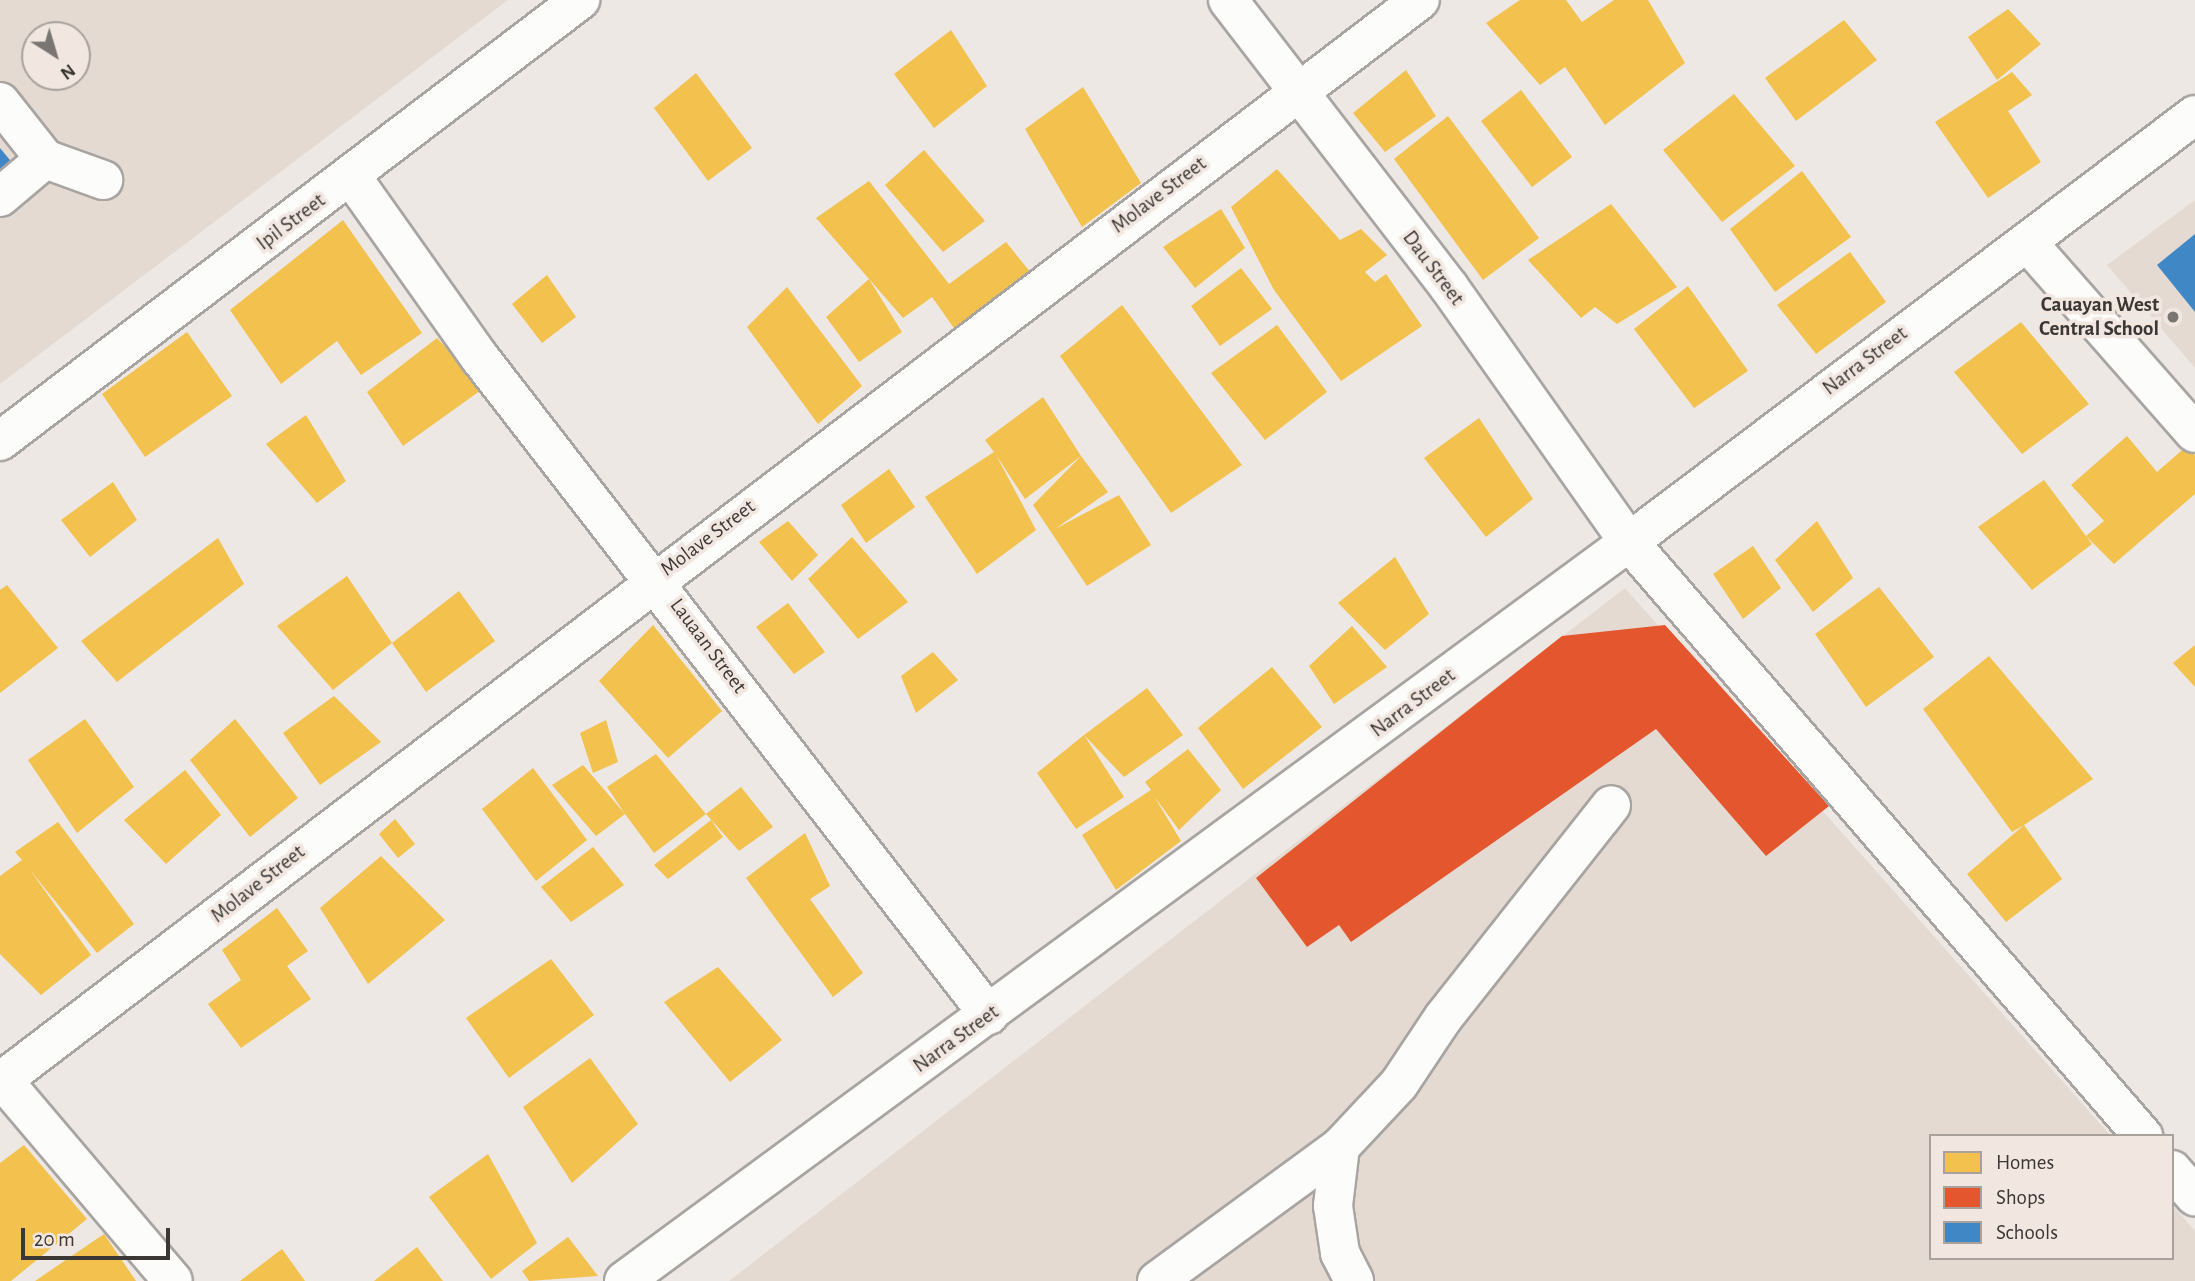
<!DOCTYPE html>
<html>
<head>
<meta charset="utf-8">
<style>
	body { margin:0 }
	#map { position:relative; width:2195px; height:1281px; overflow:hidden; background:#ede8e4; font-family:"Alegreya Sans",sans-serif }
	div>[style] { position:absolute }
	[style*='--x'] { left:calc(var(--x)*1px); top:calc(var(--y)*1px); width:calc(var(--w)*1px); rotate:calc(var(--a)*1deg) }
	.built>* { inset:0; background:#e5dad2 }
	.homes>* { inset:0; background:#f2c14e }
	.shops>* { inset:0; background:#e4572e }
	.schools>* { inset:0; background:#3f88c5 }
	.roads { filter:drop-shadow(2px 0 #a8a4a1) drop-shadow(-2px 0 #a8a4a1) drop-shadow(0 2px #a8a4a1) drop-shadow(0 -2px #a8a4a1) }
	.minor>* { height:38px; margin:-19px; padding:0 19px; transform-origin:19px; border-radius:19px; background:#fcfcfb }
	.dots>* { width:19px; height:19px; translate:-50% -50%; box-sizing:border-box; border:4px solid #f1e7e0; border-radius:50% }
	span { translate:-50% -50%; white-space:nowrap; text-align:center; line-height:1.15; -webkit-text-stroke:7px #f1e7e0; paint-order:stroke }
	.street-label { font-size:21px; color:#3b3735 }
	.poi-label { font-size:21px; color:#3b3735; font-weight:700 }
	.right { translate:-100% -50%; text-align:right }
	.legend { position:absolute; left:1929px; top:1134px; width:245px; height:126px; box-sizing:border-box; background:#f1e7e0; border:2px solid #a8a19c; margin:0; padding:9px 12px; list-style:none; font-size:21px; color:#3b3735 }
	.legend li { display:flex; align-items:center; gap:14px; height:35px }
	.legend b { width:35px; border:2px solid #a8a19c }
	.north { position:absolute; left:21px; top:21px; width:70px; height:70px; box-sizing:border-box; background:#f1e7e0; border:2px solid #a8a19c; border-radius:50%; rotate:143deg; font-size:19px; font-weight:700; line-height:28px; text-align:center; color:#3b3735 }
	.north::after { content:''; display:block; margin:auto; width:24px; height:32px; background:#797572; clip-path:polygon(50% 0,100% 100%,50% 72%,0 100%) }
	.scale { position:absolute; left:21px; top:1228px; width:149px; height:32px; box-sizing:border-box; border:4px solid #3b3735; border-top:0; padding-left:9px; font-size:21px; line-height:24px; white-space:nowrap; color:#3b3735; -webkit-text-stroke:5px #f1e7e0; paint-order:stroke }
</style>
</head>
<body>
<div id="map">
	<div class="built">
		<i style="clip-path:polygon(evenodd,0 0,508px 0,0 384px,0 0,35px 35px,77px 35px,77px 77px,35px 77px,35px 35px)"></i>
		<i style="clip-path:polygon(2195px 200px,2195px 368px,2107px 265px)"></i>
		<i style="clip-path:polygon(1625px 588px,2111px 1136px,1931px 1136px,1931px 1258px,2172px 1258px,2172px 1205px,2195px 1231px,2195px 1281px,729px 1281px)"></i>
	</div>
	<div class="homes">
		<i style="clip-path:polygon(1520px 0,1566px 0,1582px 22px,1614px 0,1648px 0,1685px 63px,1605px 125px,1565px 67px,1540px 85px,1486px 23px)"></i>
		<i style="clip-path:polygon(2008px 9px,2041px 44px,1997px 80px,1968px 37px)"></i>
		<i style="clip-path:polygon(1844px 20px,1877px 60px,1796px 121px,1765px 78px)"></i>
		<i style="clip-path:polygon(951px 30px,987px 86px,934px 128px,894px 74px)"></i>
		<i style="clip-path:polygon(1406px 70px,1436px 116px,1385px 152px,1353px 113px)"></i>
		<i style="clip-path:polygon(2012px 72px,2032px 95px,2008px 111px,2041px 162px,1988px 198px,1935px 122px)"></i>
		<i style="clip-path:polygon(696px 73px,752px 148px,708px 181px,654px 108px)"></i>
		<i style="clip-path:polygon(1083px 87px,1141px 183px,1082px 227px,1025px 129px)"></i>
		<i style="clip-path:polygon(1521px 90px,1572px 157px,1532px 187px,1481px 121px)"></i>
		<i style="clip-path:polygon(1734px 94px,1795px 166px,1722px 222px,1663px 150px)"></i>
		<i style="clip-path:polygon(1448px 116px,1539px 238px,1483px 280px,1394px 159px)"></i>
		<i style="clip-path:polygon(924px 150px,985px 221px,943px 252px,885px 185px)"></i>
		<i style="clip-path:polygon(1277px 169px,1340px 240px,1361px 229px,1387px 255px,1365px 272px,1375px 282px,1386px 274px,1422px 326px,1341px 381px,1274px 290px,1231px 207px)"></i>
		<i style="clip-path:polygon(1802px 171px,1851px 237px,1775px 292px,1730px 229px)"></i>
		<i style="clip-path:polygon(869px 181px,949px 284px,1006px 242px,1031px 273px,956px 331px,932px 297px,903px 318px,816px 218px)"></i>
		<i style="clip-path:polygon(1611px 204px,1677px 287px,1617px 324px,1595px 307px,1581px 318px,1528px 260px)"></i>
		<i style="clip-path:polygon(1221px 209px,1245px 248px,1195px 288px,1163px 247px)"></i>
		<i style="clip-path:polygon(343px 220px,422px 333px,361px 375px,337px 341px,281px 384px,230px 310px)"></i>
		<i style="clip-path:polygon(1850px 252px,1886px 302px,1816px 354px,1777px 305px)"></i>
		<i style="clip-path:polygon(1241px 268px,1272px 309px,1220px 346px,1191px 306px)"></i>
		<i style="clip-path:polygon(547px 275px,576px 317px,542px 343px,512px 304px)"></i>
		<i style="clip-path:polygon(869px 279px,902px 332px,859px 362px,826px 317px)"></i>
		<i style="clip-path:polygon(1688px 286px,1748px 371px,1694px 408px,1634px 329px)"></i>
		<i style="clip-path:polygon(787px 287px,862px 386px,818px 424px,747px 327px)"></i>
		<i style="clip-path:polygon(1122px 305px,1242px 465px,1171px 513px,1060px 356px)"></i>
		<i style="clip-path:polygon(2021px 322px,2089px 404px,2022px 454px,1954px 372px)"></i>
		<i style="clip-path:polygon(1277px 325px,1327px 392px,1265px 440px,1211px 373px)"></i>
		<i style="clip-path:polygon(187px 332px,232px 396px,145px 457px,102px 394px)"></i>
		<i style="clip-path:polygon(437px 338px,484px 388px,403px 446px,367px 392px)"></i>
		<i style="clip-path:polygon(1043px 397px,1081px 456px,1025px 499px,996px 455px,1036px 530px,977px 574px,925px 497px,994px 452px,985px 440px)"></i>
		<i style="clip-path:polygon(306px 415px,346px 481px,317px 503px,266px 444px)"></i>
		<i style="clip-path:polygon(1479px 418px,1533px 499px,1486px 537px,1424px 458px)"></i>
		<i style="clip-path:polygon(2127px 436px,2157px 472px,2188px 445px,2195px 456px,2195px 494px,2114px 564px,2086px 536px,2104px 521px,2071px 485px)"></i>
		<i style="clip-path:polygon(1081px 456px,1108px 492px,1055px 529px,1119px 495px,1151px 545px,1087px 586px,1033px 505px)"></i>
		<i style="clip-path:polygon(889px 469px,915px 507px,866px 543px,841px 505px)"></i>
		<i style="clip-path:polygon(2044px 480px,2092px 544px,2032px 590px,1978px 527px)"></i>
		<i style="clip-path:polygon(113px 482px,137px 520px,90px 557px,61px 520px)"></i>
		<i style="clip-path:polygon(788px 521px,818px 555px,792px 581px,759px 542px)"></i>
		<i style="clip-path:polygon(1817px 521px,1853px 578px,1813px 612px,1775px 560px)"></i>
		<i style="clip-path:polygon(852px 537px,908px 602px,858px 639px,808px 579px)"></i>
		<i style="clip-path:polygon(218px 538px,244px 584px,117px 682px,81px 641px)"></i>
		<i style="clip-path:polygon(1753px 546px,1781px 588px,1743px 619px,1713px 574px)"></i>
		<i style="clip-path:polygon(1395px 557px,1429px 614px,1385px 650px,1338px 603px)"></i>
		<i style="clip-path:polygon(347px 576px,392px 643px,333px 690px,277px 626px)"></i>
		<i style="clip-path:polygon(7px 585px,58px 648px,0 693px,0 590px)"></i>
		<i style="clip-path:polygon(1879px 587px,1934px 657px,1866px 707px,1815px 634px)"></i>
		<i style="clip-path:polygon(459px 591px,495px 641px,426px 692px,392px 643px)"></i>
		<i style="clip-path:polygon(788px 603px,825px 652px,794px 674px,756px 627px)"></i>
		<i style="clip-path:polygon(653px 625px,722px 711px,668px 758px,599px 681px)"></i>
		<i style="clip-path:polygon(1352px 626px,1387px 667px,1334px 704px,1309px 666px)"></i>
		<i style="clip-path:polygon(2195px 645px,2195px 687px,2173px 663px)"></i>
		<i style="clip-path:polygon(933px 652px,958px 680px,916px 713px,901px 676px)"></i>
		<i style="clip-path:polygon(1989px 656px,2093px 779px,2024px 825px,2062px 879px,2006px 922px,1967px 874px,2024px 825px,2012px 832px,1923px 709px)"></i>
		<i style="clip-path:polygon(1272px 667px,1322px 727px,1243px 789px,1198px 728px)"></i>
		<i style="clip-path:polygon(1147px 688px,1183px 735px,1124px 777px,1084px 735px,1124px 797px,1076px 829px,1037px 773px,1084px 735px)"></i>
		<i style="clip-path:polygon(334px 696px,381px 742px,320px 785px,283px 733px)"></i>
		<i style="clip-path:polygon(85px 719px,134px 787px,77px 833px,28px 760px)"></i>
		<i style="clip-path:polygon(235px 719px,298px 798px,250px 837px,190px 760px)"></i>
		<i style="clip-path:polygon(606px 720px,618px 762px,593px 773px,580px 733px)"></i>
		<i style="clip-path:polygon(1188px 749px,1221px 790px,1179px 830px,1154px 796px,1181px 841px,1116px 890px,1082px 835px,1151px 790px,1145px 782px)"></i>
		<i style="clip-path:polygon(656px 754px,706px 814px,654px 853px,625px 814px,596px 836px,552px 785px,583px 765px,625px 814px,607px 787px)"></i>
		<i style="clip-path:polygon(533px 768px,587px 840px,536px 881px,482px 809px)"></i>
		<i style="clip-path:polygon(185px 770px,221px 815px,166px 864px,124px 820px)"></i>
		<i style="clip-path:polygon(741px 787px,773px 827px,739px 851px,706px 814px)"></i>
		<i style="clip-path:polygon(395px 819px,415px 844px,398px 858px,379px 834px)"></i>
		<i style="clip-path:polygon(711px 820px,723px 837px,668px 879px,654px 865px)"></i>
		<i style="clip-path:polygon(58px 822px,134px 924px,97px 953px,30px 870px,91px 955px,41px 995px,0 954px,0 876px,22px 860px,15px 852px)"></i>
		<i style="clip-path:polygon(805px 833px,830px 886px,810px 899px,863px 973px,833px 997px,746px 878px)"></i>
		<i style="clip-path:polygon(593px 847px,624px 885px,571px 922px,541px 887px)"></i>
		<i style="clip-path:polygon(381px 856px,445px 920px,368px 984px,320px 908px)"></i>
		<i style="clip-path:polygon(277px 908px,308px 951px,287px 966px,311px 999px,241px 1048px,208px 1004px,241px 980px,222px 950px)"></i>
		<i style="clip-path:polygon(551px 959px,594px 1015px,509px 1078px,466px 1018px)"></i>
		<i style="clip-path:polygon(718px 967px,782px 1040px,730px 1082px,664px 1002px)"></i>
		<i style="clip-path:polygon(590px 1058px,638px 1124px,572px 1183px,523px 1107px)"></i>
		<i style="clip-path:polygon(24px 1145px,87px 1219px,11px 1281px,0 1281px,0 1163px)"></i>
		<i style="clip-path:polygon(488px 1154px,537px 1243px,491px 1279px,429px 1197px)"></i>
		<i style="clip-path:polygon(104px 1234px,136px 1281px,35px 1281px)"></i>
		<i style="clip-path:polygon(568px 1237px,598px 1276px,529px 1281px,522px 1271px)"></i>
		<i style="clip-path:polygon(417px 1247px,443px 1281px,374px 1281px)"></i>
		<i style="clip-path:polygon(282px 1249px,305px 1281px,240px 1281px)"></i>
	</div>
	<div class="shops">
		<i style="clip-path:polygon(1665px 625px,1829px 806px,1766px 856px,1656px 729px,1351px 942px,1339px 925px,1307px 947px,1256px 878px,1562px 636px)"></i>
	</div>
	<div class="schools">
		<i style="clip-path:polygon(0 148px,14px 165px,0 177px)"></i>
		<i style="clip-path:polygon(2195px 234px,2195px 312px,2157px 265px)"></i>
	</div>
	<div class="roads">
		<div class="minor">
			<i style="--x:1228;--y:0;--w:362;--a:52.4"></i>
			<i style="--x:1449;--y:287;--w:312;--a:54.8"></i>
			<i style="--x:1629;--y:542;--w:786;--a:49.13"></i>
			<i style="--x:0;--y:102;--w:73;--a:51.7"></i>
			<i style="--x:351;--y:176;--w:223;--a:54.7"></i>
			<i style="--x:480;--y:358;--w:831;--a:52.23"></i>
			<i style="--x:0;--y:197;--w:59;--a:-40.2"></i>
			<i style="--x:45;--y:159;--w:62;--a:19.9"></i>
			<i style="--x:2027;--y:242;--w:254;--a:48.7"></i>
			<i style="--x:0;--y:441;--w:729;--a:-37.25"></i>
			<i style="--x:0;--y:1077;--w:267;--a:49.7"></i>
			<i style="--x:0;--y:1082;--w:1785;--a:-37.31"></i>
			<i style="--x:1340;--y:1147;--w:59;--a:96.8"></i>
			<i style="--x:1333;--y:1206;--w:48;--a:81.5"></i>
			<i style="--x:1340;--y:1253;--w:31;--a:63"></i>
			<i style="--x:2172;--y:1170;--w:35;--a:49"></i>
			<i style="--x:624;--y:1281;--w:1247;--a:-36.33"></i>
			<i style="--x:1629;--y:542;--w:709;--a:-37.03"></i>
			<i style="--x:1157;--y:1281;--w:227;--a:-36.2"></i>
			<i style="--x:1340;--y:1147;--w:86;--a:-46.9"></i>
			<i style="--x:1399;--y:1084;--w:79;--a:-56.3"></i>
			<i style="--x:1443;--y:1018;--w:271;--a:-51.7"></i>
		</div>
	</div>
	<div class="dots">
		<i style="left:2173px;top:317px;background:#797572"></i>
	</div>
	<div class="street-label">
		<span style="left:1159px;top:195px;rotate:-37deg">Molave Street</span>
		<span style="left:291px;top:222px;rotate:-37deg">Ipil Street</span>
		<span style="left:1433px;top:268px;rotate:53deg">Dau Street</span>
		<span style="left:1865px;top:361px;rotate:-37deg">Narra Street</span>
		<span style="left:708px;top:538px;rotate:-37deg">Molave Street</span>
		<span style="left:708px;top:646px;rotate:53deg">Lauaan Street</span>
		<span style="left:1413px;top:703px;rotate:-37deg">Narra Street</span>
		<span style="left:258px;top:884px;rotate:-38deg">Molave Street</span>
		<span style="left:956px;top:1039px;rotate:-36deg">Narra Street</span>
	</div>
	<div class="poi-label">
		<span class="right" style="left:2159px;top:317px">Cauayan West<br>Central School</span>
	</div>
	<ul class="legend">
	<li><b style="height:19px;background:#f2c14e"></b>Homes</li>
	<li><b style="height:19px;background:#e4572e"></b>Shops</li>
	<li><b style="height:19px;background:#3f88c5"></b>Schools</li>
	</ul>
	<div class="north">N</div>
	<div class="scale">20 m</div>
</div>
</body>
</html>
